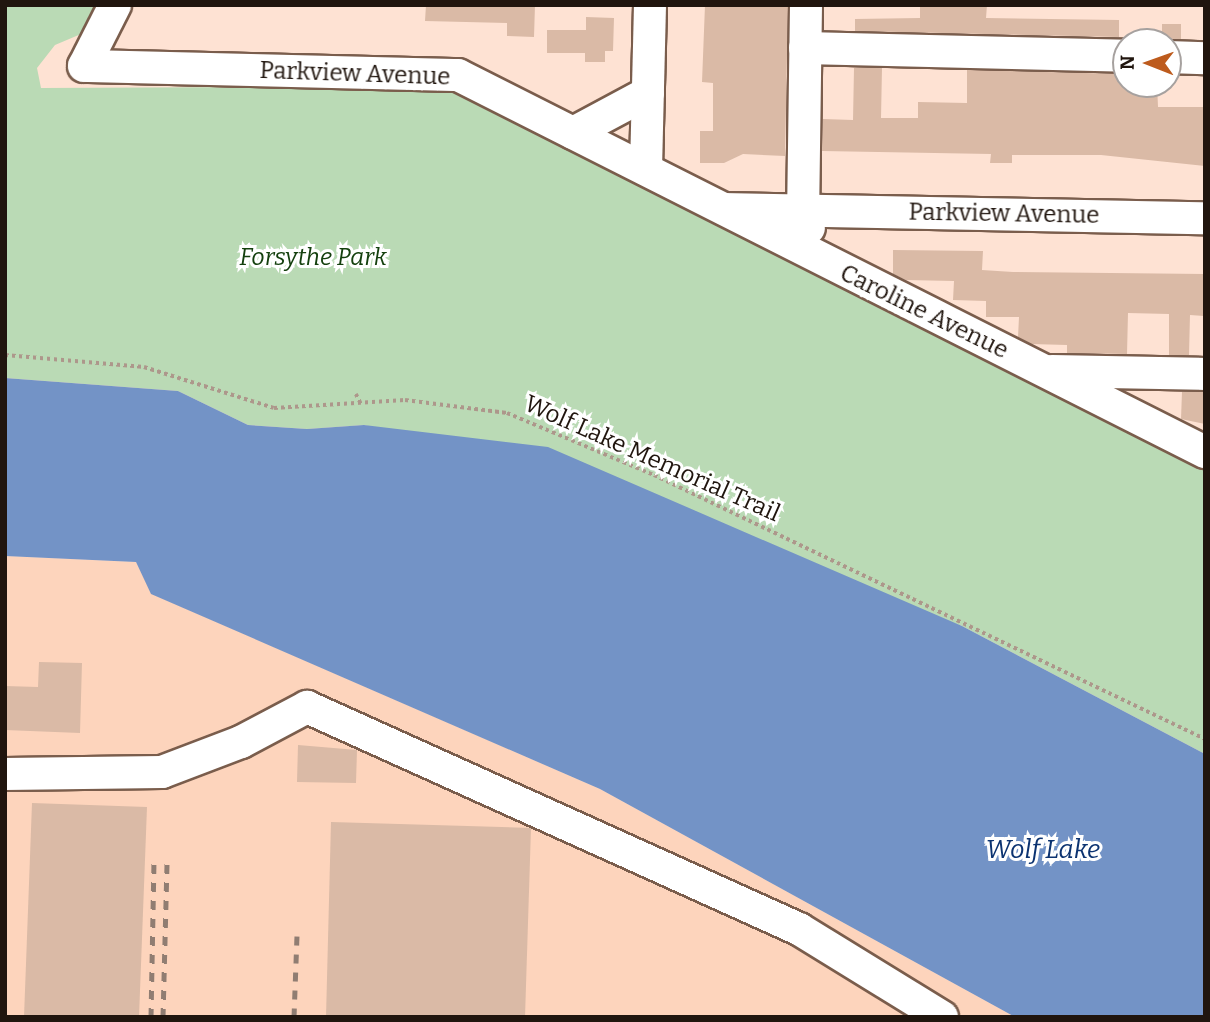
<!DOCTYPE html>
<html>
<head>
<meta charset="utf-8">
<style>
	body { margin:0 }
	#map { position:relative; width:1210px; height:1022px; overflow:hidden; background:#fee2d3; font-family:Bitter,serif }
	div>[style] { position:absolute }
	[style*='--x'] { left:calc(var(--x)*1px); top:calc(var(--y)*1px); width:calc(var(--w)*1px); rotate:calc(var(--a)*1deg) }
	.built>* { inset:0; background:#fdd4bc }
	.green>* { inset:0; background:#badab5 }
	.water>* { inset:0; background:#7393c6 }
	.building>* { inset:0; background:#dabaa6 }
	.path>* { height:3.5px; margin-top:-1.75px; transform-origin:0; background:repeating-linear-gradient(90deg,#ad978b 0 3.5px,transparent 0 7px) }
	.roads { filter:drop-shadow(2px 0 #7a5d4c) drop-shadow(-2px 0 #7a5d4c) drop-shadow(0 2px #7a5d4c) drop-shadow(0 -2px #7a5d4c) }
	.minor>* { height:32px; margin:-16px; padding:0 16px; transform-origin:16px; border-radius:16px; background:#fff }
	.rail>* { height:5px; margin-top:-2.5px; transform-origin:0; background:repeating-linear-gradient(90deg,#907d72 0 9px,transparent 0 18px) }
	span { translate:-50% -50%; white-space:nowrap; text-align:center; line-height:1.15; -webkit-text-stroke:6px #fff; paint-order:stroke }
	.street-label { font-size:24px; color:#20150e }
	.park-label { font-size:24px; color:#14400e; font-style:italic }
	.water-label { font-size:26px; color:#0c3371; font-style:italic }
	.frame { position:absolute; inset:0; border:7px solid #20150e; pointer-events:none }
	.north { position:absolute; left:1112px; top:28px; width:70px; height:70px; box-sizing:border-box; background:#fff; border:2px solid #a6a19f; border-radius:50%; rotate:271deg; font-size:19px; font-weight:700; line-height:28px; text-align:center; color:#20150e }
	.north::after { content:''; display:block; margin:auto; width:24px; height:32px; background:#bd5b1d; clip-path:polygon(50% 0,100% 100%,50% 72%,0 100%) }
</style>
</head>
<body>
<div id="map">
	<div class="built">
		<i style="clip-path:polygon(5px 556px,136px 562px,152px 594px,600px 789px,1015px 1017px,5px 1017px)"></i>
	</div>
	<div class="green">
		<i style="clip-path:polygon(5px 5px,102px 5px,81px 34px,55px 45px,37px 68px,41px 88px,441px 86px,1205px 465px,1205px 754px,962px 626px,365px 425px,307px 429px,248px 425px,178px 391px,5px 378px)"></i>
	</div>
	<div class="water">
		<i style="clip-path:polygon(5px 378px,178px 391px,248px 425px,307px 429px,364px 425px,548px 447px,962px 626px,1205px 754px,1205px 1017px,1015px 1017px,600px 789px,151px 594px,136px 562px,5px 556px)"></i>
	</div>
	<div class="building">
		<i style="clip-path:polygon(426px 5px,535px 5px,534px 37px,507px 36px,507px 23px,425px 21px)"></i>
		<i style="clip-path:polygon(705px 5px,788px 6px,785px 156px,743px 154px,724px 163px,700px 163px,700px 131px,713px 131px,713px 83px,702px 82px)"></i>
		<i style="clip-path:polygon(920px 5px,987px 5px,986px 18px,1119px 20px,1119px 37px,855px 31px,855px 19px,920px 18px)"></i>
		<i style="clip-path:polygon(586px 17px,614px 18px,613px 51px,605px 51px,605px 62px,585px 62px,585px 53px,547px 53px,547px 30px,586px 30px)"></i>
		<i style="clip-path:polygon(1162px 24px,1181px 24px,1181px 39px,1162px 40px)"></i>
		<i style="clip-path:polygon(854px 68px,882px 68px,881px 118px,918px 118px,918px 102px,967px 103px,967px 70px,1126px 74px,1126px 84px,1157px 84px,1158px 107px,1205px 107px,1205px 166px,1101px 155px,1012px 155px,1012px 163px,990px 163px,991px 154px,822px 151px,823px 119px,853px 120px)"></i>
		<i style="clip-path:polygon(893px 250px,983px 251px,982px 270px,1013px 272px,1205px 274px,1204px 316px,1190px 315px,1189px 355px,1169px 355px,1169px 314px,1128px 313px,1127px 354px,1067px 353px,1067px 345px,1031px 344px,1018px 337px,1019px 317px,986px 317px,986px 301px,953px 300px,954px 281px,906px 280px,893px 274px)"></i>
		<i style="clip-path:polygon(1182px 392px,1203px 392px,1205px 424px,1181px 419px)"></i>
		<i style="clip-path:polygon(39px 662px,82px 663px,80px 733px,5px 730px,5px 686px,38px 687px)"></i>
		<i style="clip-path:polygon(298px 745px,357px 750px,356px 783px,297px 782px)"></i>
		<i style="clip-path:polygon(32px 803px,147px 807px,139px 1017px,24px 1017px)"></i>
		<i style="clip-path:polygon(331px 822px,531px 828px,525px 1017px,326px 1017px)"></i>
	</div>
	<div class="path">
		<i style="--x:5;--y:355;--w:140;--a:4.9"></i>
		<i style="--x:144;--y:367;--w:136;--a:17.5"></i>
		<i style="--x:274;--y:408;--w:131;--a:-3.5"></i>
		<i style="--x:405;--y:400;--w:103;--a:7.3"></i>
		<i style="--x:507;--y:413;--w:160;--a:22.9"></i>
		<i style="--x:654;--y:475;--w:611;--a:25.6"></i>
		<i style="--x:356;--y:394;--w:11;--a:63"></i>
	</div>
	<div class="roads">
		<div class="minor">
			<i style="--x:115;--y:5;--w:68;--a:116.9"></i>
			<i style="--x:84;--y:66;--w:374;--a:1.4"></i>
			<i style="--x:458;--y:75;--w:837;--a:26.78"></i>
			<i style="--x:806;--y:5;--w:205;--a:90.8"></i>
			<i style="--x:803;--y:210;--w:19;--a:72"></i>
			<i style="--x:805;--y:48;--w:321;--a:1.4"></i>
			<i style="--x:1168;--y:57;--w:37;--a:2"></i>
			<i style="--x:573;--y:133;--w:85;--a:-28.1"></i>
			<i style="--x:646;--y:169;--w:164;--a:-88.6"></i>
			<i style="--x:725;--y:209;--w:480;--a:1.1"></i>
			<i style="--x:1052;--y:371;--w:153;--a:1.1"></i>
			<i style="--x:5;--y:774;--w:157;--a:-0.7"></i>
			<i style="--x:162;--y:772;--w:85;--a:-20.8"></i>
			<i style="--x:241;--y:742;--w:75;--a:-27.9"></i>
			<i style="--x:307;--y:707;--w:540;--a:24.29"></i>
			<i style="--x:799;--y:929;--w:168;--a:31.6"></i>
		</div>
	</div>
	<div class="rail">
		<i style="--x:151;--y:1017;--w:157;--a:-88.9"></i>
		<i style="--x:163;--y:1017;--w:158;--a:-88.5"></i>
		<i style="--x:294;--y:1017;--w:83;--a:-87.9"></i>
	</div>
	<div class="street-label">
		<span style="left:355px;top:74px;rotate:2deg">Parkview Avenue</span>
		<span style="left:1004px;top:214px;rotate:1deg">Parkview Avenue</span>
		<span style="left:924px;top:312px;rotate:26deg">Caroline Avenue</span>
		<span style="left:652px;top:459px;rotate:24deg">Wolf Lake Memorial Trail</span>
	</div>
	<div class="park-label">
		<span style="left:313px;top:258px">Forsythe Park</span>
	</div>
	<div class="water-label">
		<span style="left:1043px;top:850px">Wolf Lake</span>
	</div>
	<div class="frame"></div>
	<div class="north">N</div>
</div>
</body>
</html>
